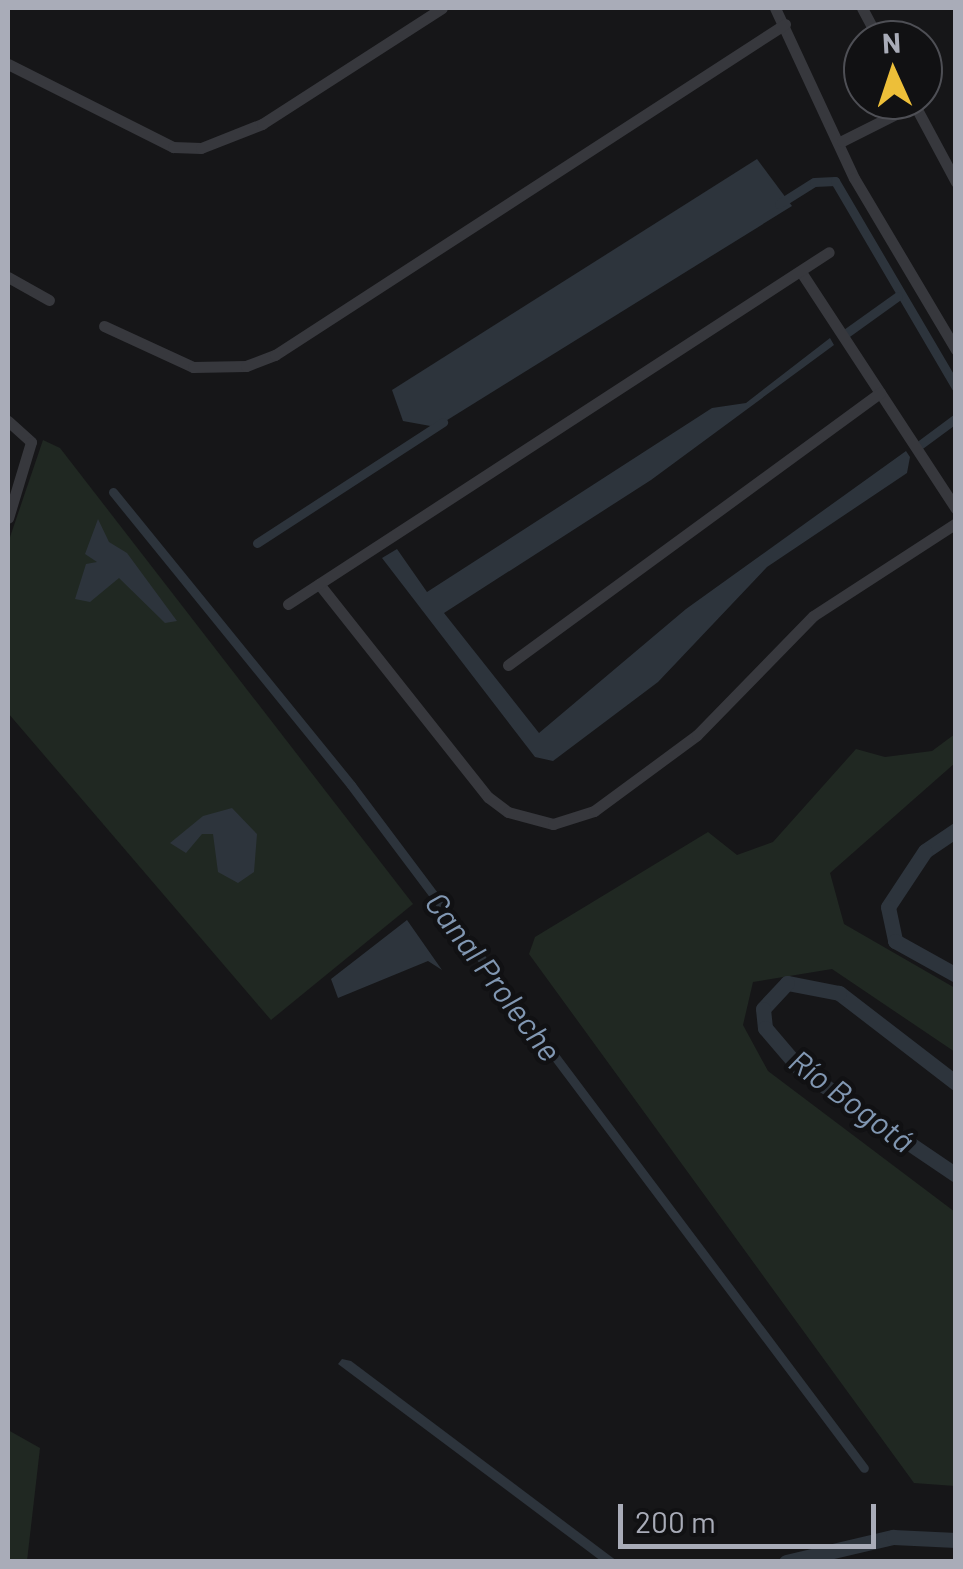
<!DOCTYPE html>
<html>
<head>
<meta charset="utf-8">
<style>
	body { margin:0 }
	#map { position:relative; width:963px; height:1569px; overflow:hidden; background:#161618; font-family:Barlow,sans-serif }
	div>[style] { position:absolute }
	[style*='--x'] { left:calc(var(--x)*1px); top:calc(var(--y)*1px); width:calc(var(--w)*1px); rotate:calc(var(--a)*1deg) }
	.green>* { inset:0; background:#202822 }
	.water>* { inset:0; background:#2d343c }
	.canal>* { height:9px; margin:-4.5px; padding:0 4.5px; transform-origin:4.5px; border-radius:4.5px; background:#2d343c }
	.river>* { height:15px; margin:-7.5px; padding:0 7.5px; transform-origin:7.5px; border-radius:7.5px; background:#2d343c }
	.minor>* { height:11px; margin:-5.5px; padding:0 5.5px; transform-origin:5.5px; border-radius:5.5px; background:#37383d }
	span { translate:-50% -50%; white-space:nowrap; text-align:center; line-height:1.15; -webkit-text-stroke:9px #111113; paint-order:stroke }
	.water-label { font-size:32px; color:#8197b2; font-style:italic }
	.frame { position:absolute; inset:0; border:10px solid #a9acb8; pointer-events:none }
	.north { position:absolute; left:843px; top:20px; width:100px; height:100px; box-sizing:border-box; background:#111113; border:2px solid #4e4f55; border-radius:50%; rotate:357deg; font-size:28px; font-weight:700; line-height:40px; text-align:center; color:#a9acb8 }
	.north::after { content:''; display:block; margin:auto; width:35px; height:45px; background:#edbf39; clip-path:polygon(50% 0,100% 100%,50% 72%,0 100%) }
	.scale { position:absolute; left:618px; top:1504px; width:258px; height:45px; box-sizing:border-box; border:5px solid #a9acb8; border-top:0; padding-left:12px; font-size:30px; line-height:35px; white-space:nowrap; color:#a9acb8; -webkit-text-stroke:8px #111113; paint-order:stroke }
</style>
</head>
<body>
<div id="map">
	<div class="green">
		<i style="clip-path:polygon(43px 440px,60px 448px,413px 904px,271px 1020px,8px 713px,8px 543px)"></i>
		<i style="clip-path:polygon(955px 734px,955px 763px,830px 873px,844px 924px,955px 988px,955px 1052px,832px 969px,753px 982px,743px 1025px,768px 1071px,955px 1212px,955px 1486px,914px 1483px,529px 954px,535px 937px,708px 832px,737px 855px,773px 842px,856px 749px,885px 757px,932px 751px)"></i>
		<i style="clip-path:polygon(8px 1430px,40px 1448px,27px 1561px,8px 1561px)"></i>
	</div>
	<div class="water">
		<i style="clip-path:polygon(757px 159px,792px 206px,436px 427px,403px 421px,392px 390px)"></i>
		<i style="clip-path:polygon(830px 338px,834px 345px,651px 480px,444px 613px,539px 733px,686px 609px,906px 451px,910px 457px,907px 473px,767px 567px,658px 682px,553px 761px,535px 757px,382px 558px,397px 549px,427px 592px,712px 408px,746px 403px)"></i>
		<i style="clip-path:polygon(98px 519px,109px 542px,127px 553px,177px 621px,165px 623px,119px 578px,90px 602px,75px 599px,86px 564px,97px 562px,85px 554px)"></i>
		<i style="clip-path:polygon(232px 808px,257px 834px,254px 872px,238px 883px,218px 872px,213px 834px,202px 834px,186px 853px,170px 843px,203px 816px)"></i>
		<i style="clip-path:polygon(407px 920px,442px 970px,428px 961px,338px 998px,331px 979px)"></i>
		<i style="clip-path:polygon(342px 1359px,351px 1361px,617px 1561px,601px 1561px,338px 1364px)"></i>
	</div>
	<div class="canal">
		<i style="--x:779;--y:204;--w:41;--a:-32.2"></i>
		<i style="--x:814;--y:182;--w:21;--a:-3"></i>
		<i style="--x:835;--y:181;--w:239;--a:59.6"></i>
		<i style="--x:845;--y:334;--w:65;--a:-35.6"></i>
		<i style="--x:921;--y:444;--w:44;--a:-36.6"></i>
		<i style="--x:113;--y:492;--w:377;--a:50.9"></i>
		<i style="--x:351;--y:785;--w:854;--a:53.09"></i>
		<i style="--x:257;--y:543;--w:222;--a:-33"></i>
	</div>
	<div class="river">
		<i style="--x:956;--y:830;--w:37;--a:146"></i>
		<i style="--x:925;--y:851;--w:67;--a:123.5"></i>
		<i style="--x:888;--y:907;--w:35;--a:78"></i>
		<i style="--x:895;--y:941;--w:70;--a:29.1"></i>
		<i style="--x:956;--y:1083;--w:148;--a:-142.4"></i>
		<i style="--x:839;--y:993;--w:53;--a:-169.1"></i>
		<i style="--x:787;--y:983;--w:35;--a:133"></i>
		<i style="--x:763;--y:1009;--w:19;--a:84"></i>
		<i style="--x:765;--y:1028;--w:55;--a:49.4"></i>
		<i style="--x:801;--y:1070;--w:187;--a:34.1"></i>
		<i style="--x:786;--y:1562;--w:110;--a:-13.2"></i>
		<i style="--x:893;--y:1537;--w:63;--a:2.7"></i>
	</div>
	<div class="minor">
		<i style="--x:775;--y:8;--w:187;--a:65.1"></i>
		<i style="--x:854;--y:178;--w:200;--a:59.3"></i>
		<i style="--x:862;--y:8;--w:36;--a:62"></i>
		<i style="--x:8;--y:64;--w:185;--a:26.7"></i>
		<i style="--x:173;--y:147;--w:28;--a:2"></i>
		<i style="--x:201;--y:148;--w:66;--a:-21.5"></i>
		<i style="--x:262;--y:124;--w:214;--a:-32.8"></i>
		<i style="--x:912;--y:100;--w:93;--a:61.8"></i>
		<i style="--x:842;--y:141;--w:80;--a:-26.6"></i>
		<i style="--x:801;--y:272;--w:283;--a:56.8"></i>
		<i style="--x:8;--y:277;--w:47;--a:29.3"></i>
		<i style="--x:104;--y:326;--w:98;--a:24.7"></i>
		<i style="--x:193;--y:367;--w:53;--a:-1.1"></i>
		<i style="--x:246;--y:366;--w:31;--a:-21"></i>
		<i style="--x:275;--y:355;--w:608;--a:-32.98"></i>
		<i style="--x:8;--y:421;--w:31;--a:42"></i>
		<i style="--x:31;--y:442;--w:79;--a:106.8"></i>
		<i style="--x:319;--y:584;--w:272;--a:51.6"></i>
		<i style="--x:488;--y:797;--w:25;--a:37"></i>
		<i style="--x:508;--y:812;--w:47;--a:14.9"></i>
		<i style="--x:553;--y:824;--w:43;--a:-17.6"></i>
		<i style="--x:594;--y:811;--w:128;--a:-36.4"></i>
		<i style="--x:697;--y:735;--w:166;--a:-45.7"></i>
		<i style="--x:813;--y:616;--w:171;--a:-33"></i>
		<i style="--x:288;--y:604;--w:645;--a:-33.05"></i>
		<i style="--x:508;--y:665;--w:461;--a:-36.2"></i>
	</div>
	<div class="water-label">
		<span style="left:494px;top:976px;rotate:53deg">Canal Proleche</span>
		<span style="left:852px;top:1100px;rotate:37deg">Río Bogotá</span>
	</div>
	<div class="frame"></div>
	<div class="north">N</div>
	<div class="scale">200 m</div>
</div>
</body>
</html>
